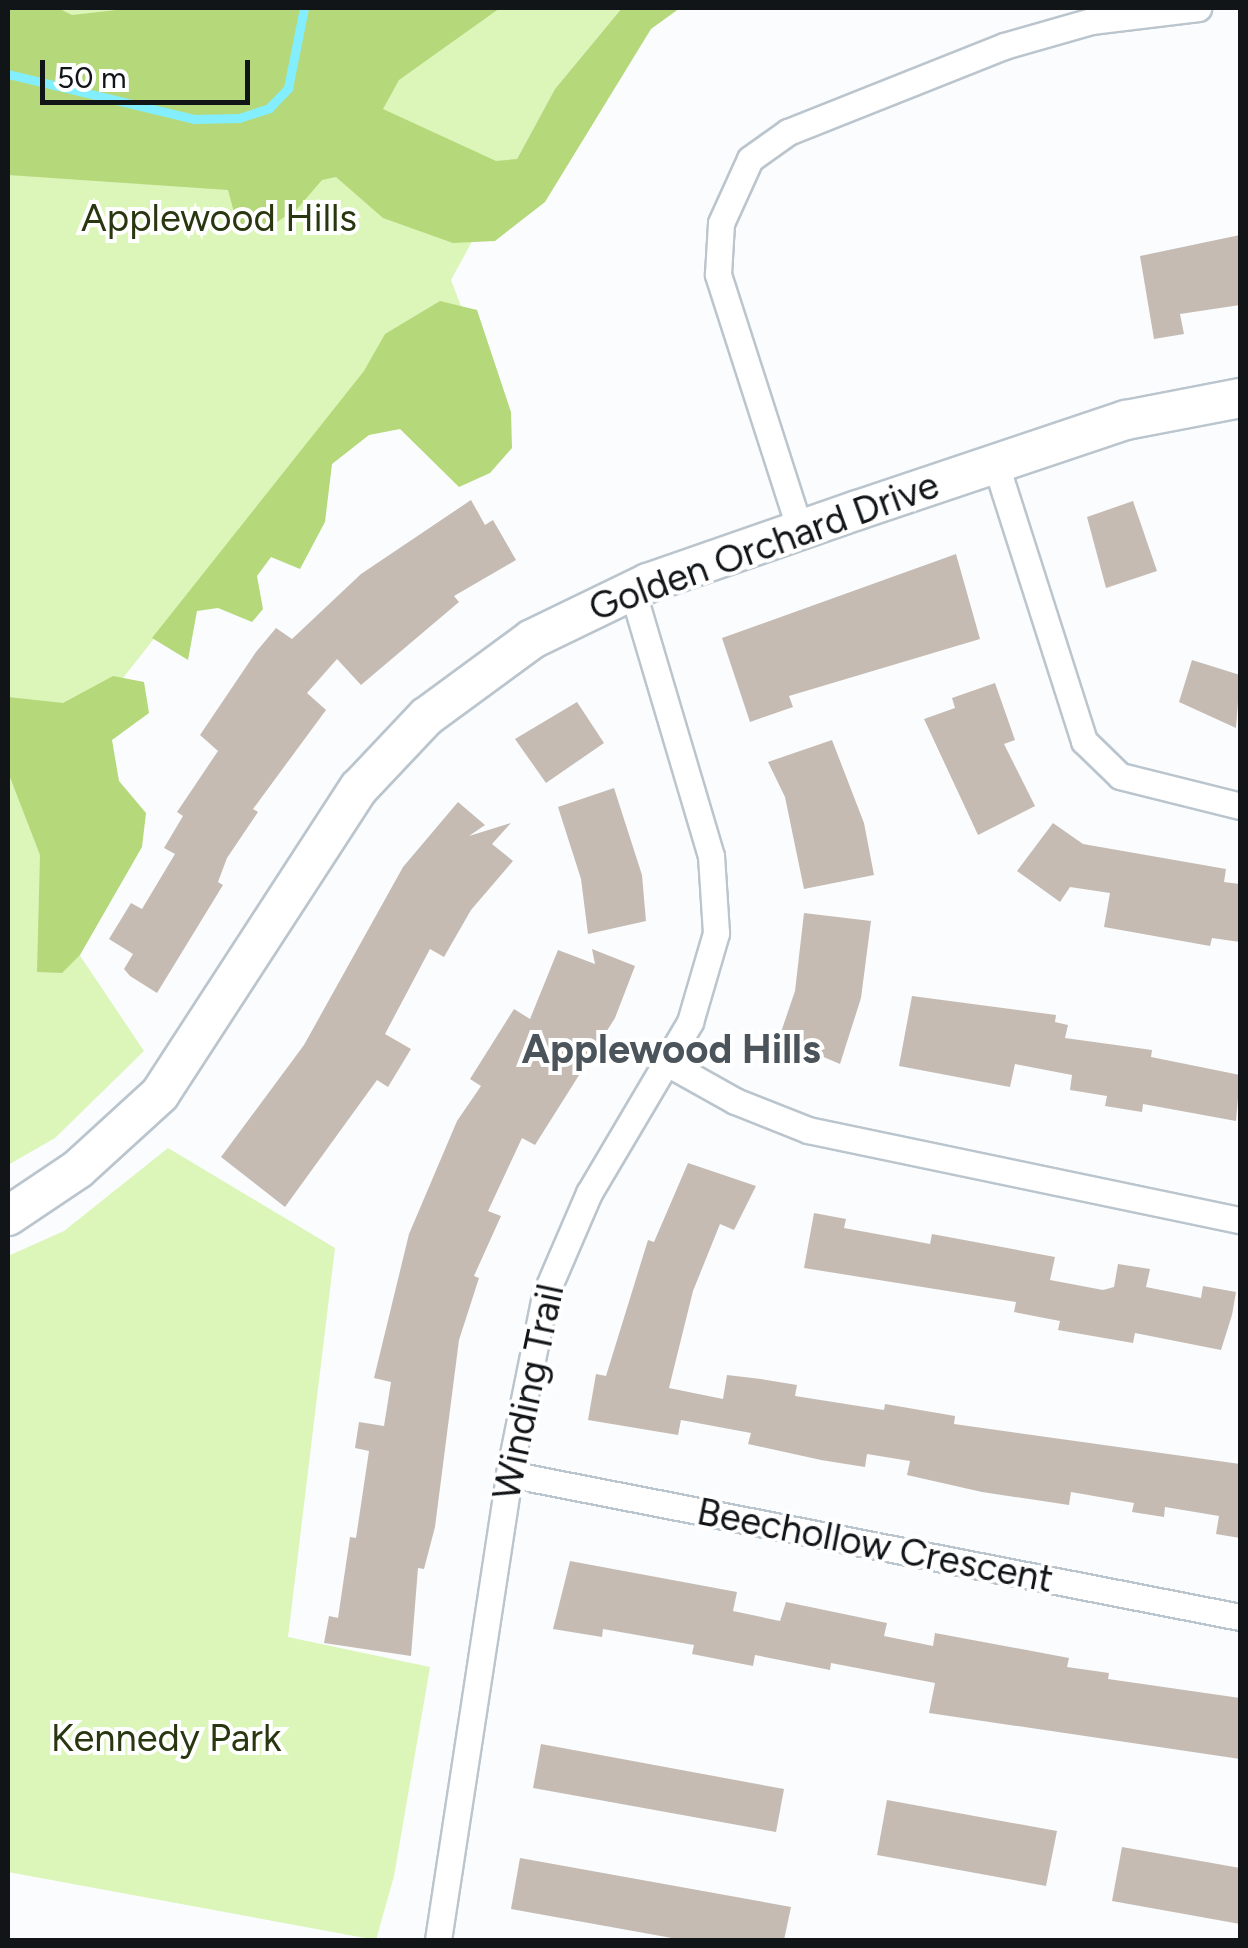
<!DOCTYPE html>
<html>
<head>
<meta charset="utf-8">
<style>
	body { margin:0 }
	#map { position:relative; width:1248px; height:1948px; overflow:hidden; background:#fafcfe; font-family:Figtree,sans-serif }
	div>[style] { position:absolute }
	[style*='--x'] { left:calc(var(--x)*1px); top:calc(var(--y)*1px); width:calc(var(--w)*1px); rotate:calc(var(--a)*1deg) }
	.green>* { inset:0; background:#dcf5b9 }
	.forest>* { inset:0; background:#b5d87a }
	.stream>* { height:9px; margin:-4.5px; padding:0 4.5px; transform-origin:4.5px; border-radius:4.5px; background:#83effe }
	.building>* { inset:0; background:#c5bbb3 }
	.roads { filter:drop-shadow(2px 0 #bbc5cd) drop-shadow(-2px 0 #bbc5cd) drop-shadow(0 2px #bbc5cd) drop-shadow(0 -2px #bbc5cd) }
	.street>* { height:25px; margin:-12.5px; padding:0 12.5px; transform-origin:12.5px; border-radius:12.5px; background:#fff }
	.secondary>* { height:38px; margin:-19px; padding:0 19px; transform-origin:19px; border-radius:19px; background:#fff }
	span { translate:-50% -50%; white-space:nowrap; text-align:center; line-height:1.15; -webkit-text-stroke:8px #fff; paint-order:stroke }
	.park-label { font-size:38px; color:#293710 }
	.street-label { font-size:38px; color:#121518 }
	.neighbourhood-label { font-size:40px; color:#4b545b; font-weight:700 }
	.frame { position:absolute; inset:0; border:10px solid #121518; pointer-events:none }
	.scale { position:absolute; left:40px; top:60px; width:210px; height:45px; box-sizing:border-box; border:5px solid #121518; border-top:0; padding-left:12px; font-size:30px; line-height:35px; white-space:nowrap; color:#121518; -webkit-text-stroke:8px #fff; paint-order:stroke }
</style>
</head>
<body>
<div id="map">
	<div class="green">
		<i style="clip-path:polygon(8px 8px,622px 8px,555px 89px,451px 280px,489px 379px,364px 372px,97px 711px,46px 905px,144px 1051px,55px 1138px,8px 1165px)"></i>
		<i style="clip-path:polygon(168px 1148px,335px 1248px,288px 1637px,430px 1667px,394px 1876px,376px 1940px,8px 1872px,8px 1256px,64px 1231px)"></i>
	</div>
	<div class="forest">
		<i style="clip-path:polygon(8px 8px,58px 8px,72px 15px,134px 8px,500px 8px,399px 80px,383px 109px,496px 161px,517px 159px,555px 89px,622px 8px,680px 8px,651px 29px,545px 202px,495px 241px,453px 243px,383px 218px,336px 177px,322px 180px,297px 209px,263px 231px,238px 227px,228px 190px,8px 175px)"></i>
		<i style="clip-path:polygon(440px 301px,477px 310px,511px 412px,512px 448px,490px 473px,459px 487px,400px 429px,369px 435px,332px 464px,325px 522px,300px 569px,271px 557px,257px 576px,263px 609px,252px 622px,218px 608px,197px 611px,188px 660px,152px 638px,364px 371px,385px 334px)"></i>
		<i style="clip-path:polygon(113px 676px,144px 682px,149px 713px,112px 740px,119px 781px,146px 813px,142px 847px,80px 955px,62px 973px,37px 972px,40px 855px,8px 772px,8px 697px,63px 703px)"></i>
	</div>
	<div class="stream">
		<i style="--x:8;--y:74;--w:191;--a:13.6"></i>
		<i style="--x:194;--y:119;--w:45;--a:-1.3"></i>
		<i style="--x:239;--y:118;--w:32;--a:-18"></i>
		<i style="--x:269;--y:108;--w:28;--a:-46"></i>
		<i style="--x:288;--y:88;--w:82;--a:-78.7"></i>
	</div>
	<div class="building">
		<i style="clip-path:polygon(1240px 235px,1240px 305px,1180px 314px,1184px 334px,1154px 339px,1140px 256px)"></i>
		<i style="clip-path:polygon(471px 500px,485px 525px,493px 520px,516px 560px,454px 596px,459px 602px,361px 685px,337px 659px,307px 693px,326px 710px,253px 809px,258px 812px,227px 858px,218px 882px,223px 885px,157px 993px,130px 976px,124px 969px,133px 954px,109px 939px,131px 903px,142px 909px,175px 854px,164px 848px,183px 816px,177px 812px,218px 751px,200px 735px,256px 652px,276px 628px,292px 639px,361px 574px)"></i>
		<i style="clip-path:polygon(1133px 501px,1157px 571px,1106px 588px,1087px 517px)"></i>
		<i style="clip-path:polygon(956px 554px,980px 639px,789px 696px,793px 707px,750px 722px,722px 638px)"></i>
		<i style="clip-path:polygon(1192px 660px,1240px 675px,1236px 728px,1179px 702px)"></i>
		<i style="clip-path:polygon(995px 683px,1015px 740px,1004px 744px,1035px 806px,978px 835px,924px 719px,955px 708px,952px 698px)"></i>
		<i style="clip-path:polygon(577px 702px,604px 743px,546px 783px,515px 739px)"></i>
		<i style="clip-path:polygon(832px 740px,864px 823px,874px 875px,804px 889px,785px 797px,768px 762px)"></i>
		<i style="clip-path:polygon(614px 788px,642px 875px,646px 921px,588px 934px,581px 879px,558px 807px)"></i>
		<i style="clip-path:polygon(458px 802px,485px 825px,469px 836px,511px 823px,492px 844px,513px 861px,471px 910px,444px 957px,430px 949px,385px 1034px,411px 1049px,388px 1087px,377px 1080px,285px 1207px,221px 1157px,304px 1045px,403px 867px)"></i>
		<i style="clip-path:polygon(1053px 823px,1083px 844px,1226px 869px,1224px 882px,1240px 884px,1240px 942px,1212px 938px,1210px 946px,1104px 927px,1110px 893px,1070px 887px,1060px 902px,1017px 871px)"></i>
		<i style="clip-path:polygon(804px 913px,871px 921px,861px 998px,840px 1064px,779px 1038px,795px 991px)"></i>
		<i style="clip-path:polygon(592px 949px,635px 966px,615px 1018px,535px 1145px,522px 1138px,488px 1211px,501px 1216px,474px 1276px,479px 1278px,459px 1340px,435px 1527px,424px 1569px,418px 1568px,411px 1656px,324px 1643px,329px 1616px,338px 1618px,350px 1537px,356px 1538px,369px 1451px,355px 1448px,359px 1422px,384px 1426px,391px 1382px,374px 1378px,409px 1234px,457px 1121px,481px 1086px,470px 1079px,514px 1009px,530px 1019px,558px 950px,595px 964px)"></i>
		<i style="clip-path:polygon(912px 996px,1056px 1015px,1055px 1022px,1068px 1025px,1065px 1038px,1152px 1050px,1151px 1057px,1240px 1075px,1236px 1121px,1143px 1104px,1142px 1112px,1105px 1106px,1107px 1096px,1070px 1090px,1072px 1075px,1015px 1064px,1010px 1087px,899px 1066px)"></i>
		<i style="clip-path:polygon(688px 1163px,756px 1186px,734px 1230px,720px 1224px,693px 1291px,669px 1388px,723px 1399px,727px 1375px,761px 1379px,797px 1385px,795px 1396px,884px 1410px,885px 1404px,955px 1416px,954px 1424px,1240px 1464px,1240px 1538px,1216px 1534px,1219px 1516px,1165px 1507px,1164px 1517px,1132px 1512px,1134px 1503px,1071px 1492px,1069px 1505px,982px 1492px,907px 1475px,910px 1461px,867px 1454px,865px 1467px,821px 1460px,748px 1444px,751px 1433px,681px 1420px,678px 1435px,588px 1420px,596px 1374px,606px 1376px,648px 1240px,654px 1242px)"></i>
		<i style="clip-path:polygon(814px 1213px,846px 1219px,844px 1228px,893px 1237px,930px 1244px,932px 1234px,1055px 1257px,1050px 1280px,1103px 1290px,1114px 1287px,1118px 1264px,1150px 1269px,1146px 1287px,1201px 1298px,1203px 1286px,1236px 1292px,1232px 1315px,1221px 1350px,1135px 1333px,1133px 1343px,1058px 1330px,1060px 1321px,1014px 1312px,1016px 1302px,804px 1268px)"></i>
		<i style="clip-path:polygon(570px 1561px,737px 1592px,733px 1611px,780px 1621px,786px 1602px,887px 1623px,884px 1636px,933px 1646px,935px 1633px,1069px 1658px,1067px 1667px,1109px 1673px,1108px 1679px,1240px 1698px,1240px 1759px,929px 1713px,935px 1683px,831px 1663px,830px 1670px,755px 1655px,753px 1666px,692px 1654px,694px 1645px,603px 1629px,602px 1637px,553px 1629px)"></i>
		<i style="clip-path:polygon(541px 1744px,784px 1789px,776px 1832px,533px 1788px)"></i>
		<i style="clip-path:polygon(887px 1800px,1057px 1831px,1046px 1886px,877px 1855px)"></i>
		<i style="clip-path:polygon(1122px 1847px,1240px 1868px,1240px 1924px,1112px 1901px)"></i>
		<i style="clip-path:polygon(520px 1858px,791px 1907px,784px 1940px,683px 1940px,511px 1909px)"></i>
	</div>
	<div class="roads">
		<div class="street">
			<i style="--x:996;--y:465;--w:290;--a:72.3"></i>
			<i style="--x:1084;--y:741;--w:50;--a:44.2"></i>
			<i style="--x:1120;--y:776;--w:124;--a:14"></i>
			<i style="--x:800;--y:530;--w:269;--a:-107.8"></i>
			<i style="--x:718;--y:274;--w:51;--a:-86.6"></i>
			<i style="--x:721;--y:223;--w:70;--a:-65.6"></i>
			<i style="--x:750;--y:159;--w:47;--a:-35.4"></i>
			<i style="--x:788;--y:132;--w:232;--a:-21.7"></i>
			<i style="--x:1004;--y:46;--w:91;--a:-16"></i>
			<i style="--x:1091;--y:21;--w:108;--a:-6.9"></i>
			<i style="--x:669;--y:1064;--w:76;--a:29.3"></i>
			<i style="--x:735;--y:1101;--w:79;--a:21.7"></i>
			<i style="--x:808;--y:1130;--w:441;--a:11.8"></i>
			<i style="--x:509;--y:1474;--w:745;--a:11.07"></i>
			<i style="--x:438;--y:1940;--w:471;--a:-81.3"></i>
			<i style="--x:509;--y:1474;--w:183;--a:-78.6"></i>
			<i style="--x:545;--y:1295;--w:111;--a:-66.7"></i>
			<i style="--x:589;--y:1193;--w:199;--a:-59.4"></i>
			<i style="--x:690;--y:1022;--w:93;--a:-73.7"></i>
			<i style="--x:716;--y:933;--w:77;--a:-93.7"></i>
			<i style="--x:711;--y:856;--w:278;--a:-106.5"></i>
		</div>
		<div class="secondary">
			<i style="--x:8;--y:1216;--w:84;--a:-33.9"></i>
			<i style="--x:78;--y:1169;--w:111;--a:-42.4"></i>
			<i style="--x:160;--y:1094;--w:365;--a:-57"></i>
			<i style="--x:359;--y:788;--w:98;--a:-46.7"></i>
			<i style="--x:426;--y:717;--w:132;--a:-36.3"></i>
			<i style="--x:532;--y:639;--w:129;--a:-25.8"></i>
			<i style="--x:648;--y:583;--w:222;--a:-19.2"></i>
			<i style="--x:858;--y:510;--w:283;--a:-18.6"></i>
			<i style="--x:1126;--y:420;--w:116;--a:-10.9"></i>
		</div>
	</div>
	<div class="park-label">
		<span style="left:219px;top:219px">Applewood Hills</span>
		<span style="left:166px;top:1739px">Kennedy Park</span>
	</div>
	<div class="street-label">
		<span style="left:764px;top:547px;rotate:-20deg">Golden Orchard Drive</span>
		<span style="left:529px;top:1392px;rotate:-78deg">Winding Trail</span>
		<span style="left:875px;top:1546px;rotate:11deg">Beechollow Crescent</span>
	</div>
	<div class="neighbourhood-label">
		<span style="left:671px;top:1049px">Applewood Hills</span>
	</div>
	<div class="frame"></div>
	<div class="scale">50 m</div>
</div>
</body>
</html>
